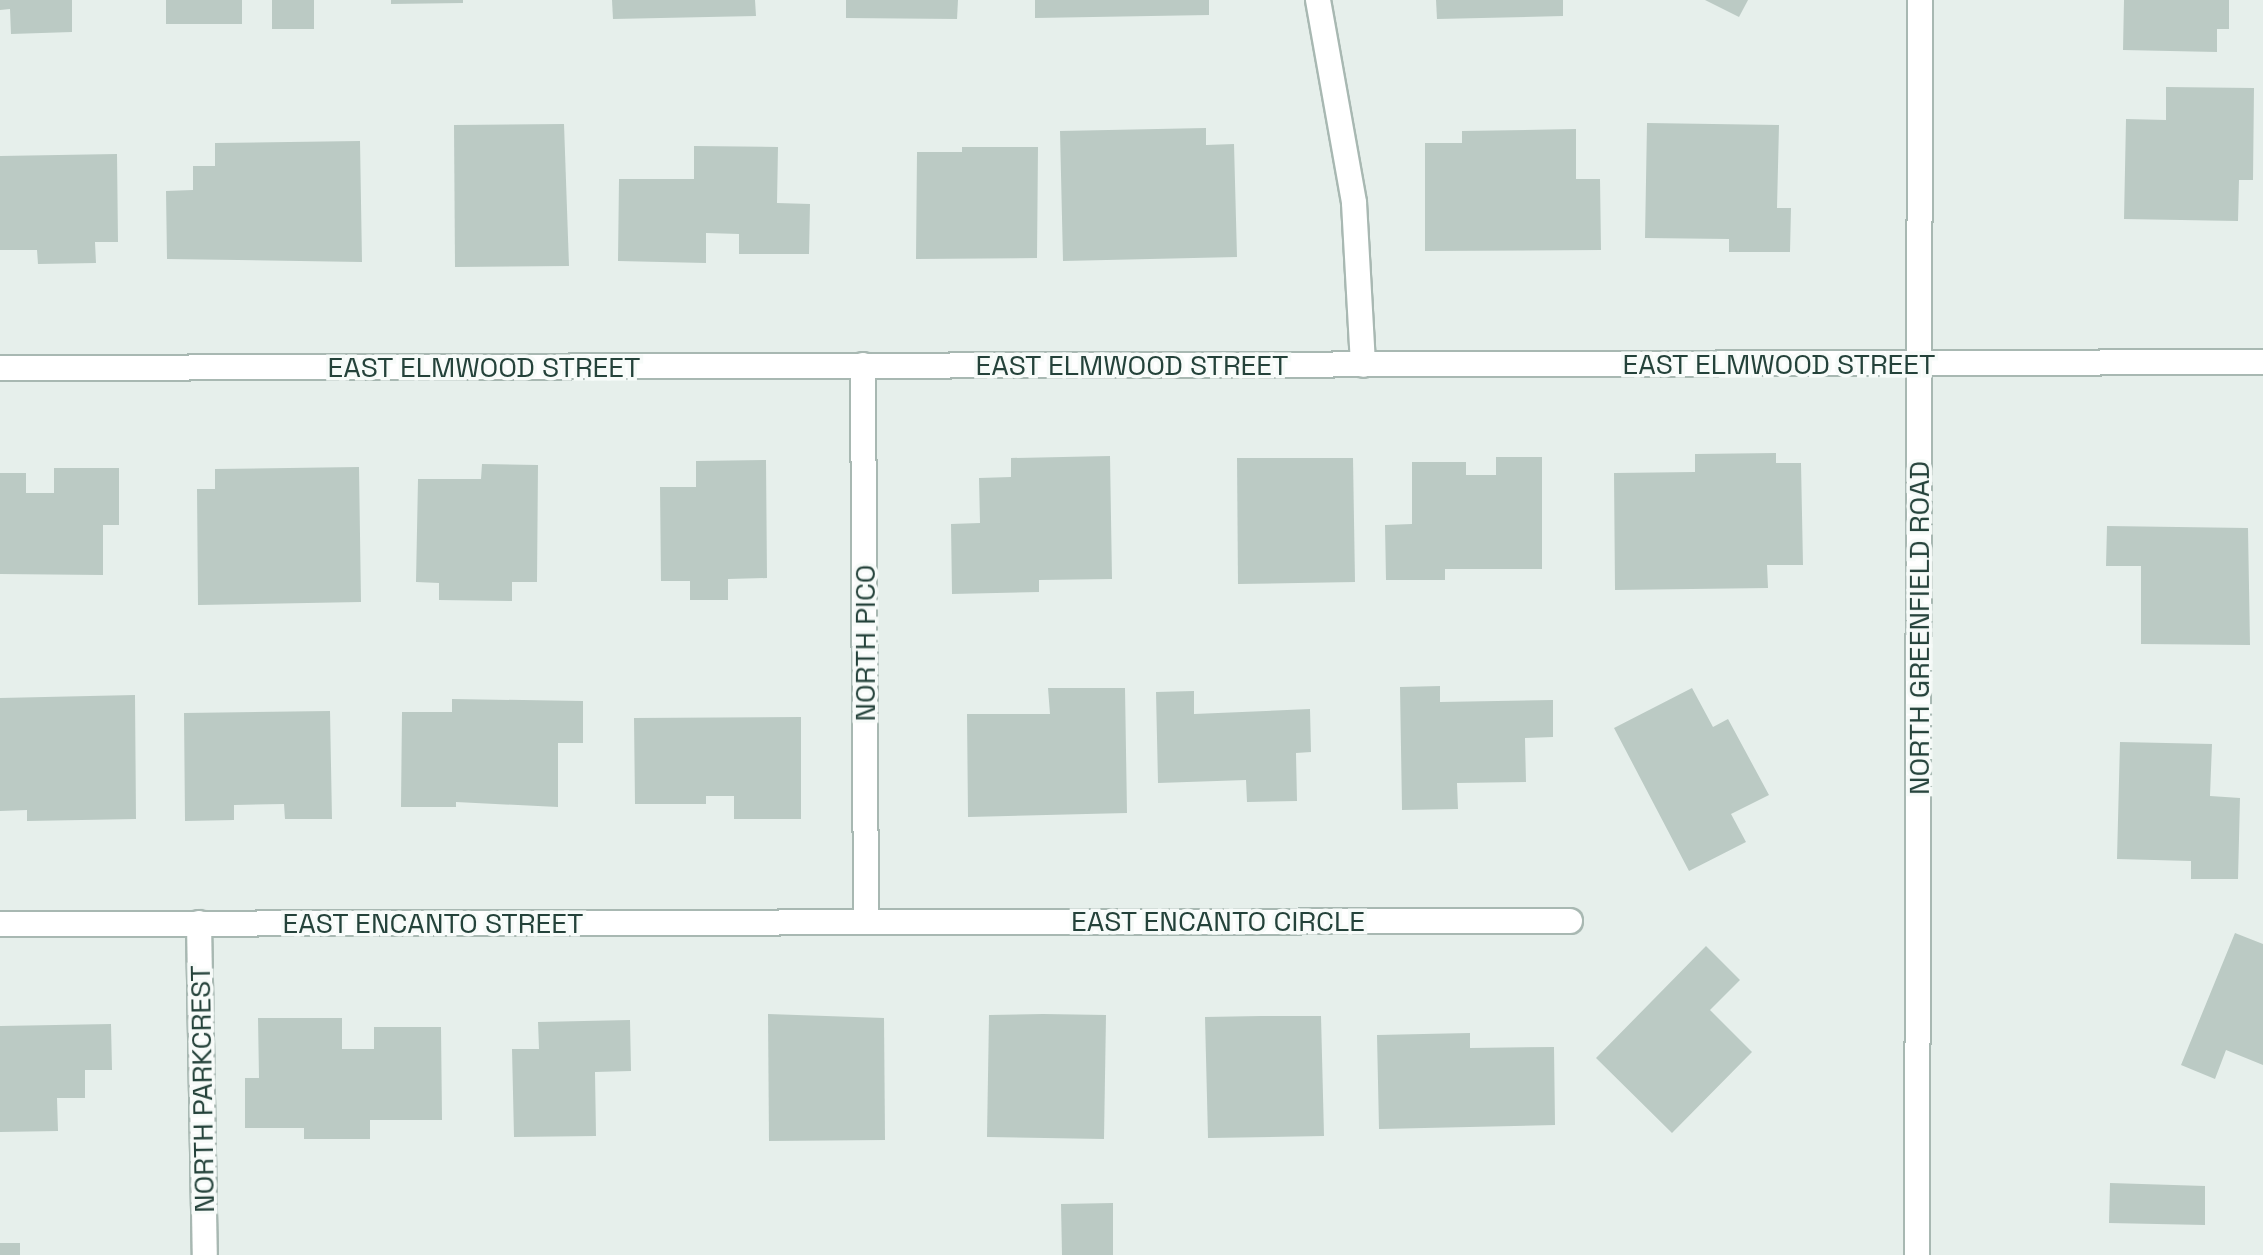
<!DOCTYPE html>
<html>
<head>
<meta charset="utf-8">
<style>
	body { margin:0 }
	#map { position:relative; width:2263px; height:1255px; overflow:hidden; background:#e6efeb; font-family:"Space Grotesk",sans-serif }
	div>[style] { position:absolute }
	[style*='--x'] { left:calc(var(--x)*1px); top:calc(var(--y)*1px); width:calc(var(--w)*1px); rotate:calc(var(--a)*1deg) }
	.building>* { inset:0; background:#bbcac4 }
	.roads { filter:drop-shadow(2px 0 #a8b8b2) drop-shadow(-2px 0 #a8b8b2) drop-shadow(0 2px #a8b8b2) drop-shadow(0 -2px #a8b8b2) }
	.minor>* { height:24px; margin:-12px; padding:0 12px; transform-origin:12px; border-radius:12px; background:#fff }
	.secondary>* { height:24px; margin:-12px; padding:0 12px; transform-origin:12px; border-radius:12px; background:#fff }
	span { translate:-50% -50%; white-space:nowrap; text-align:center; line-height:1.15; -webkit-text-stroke:7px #f7fbf9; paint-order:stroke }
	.street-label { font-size:28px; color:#24423a }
</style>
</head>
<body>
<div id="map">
	<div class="building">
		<i style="clip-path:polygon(0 0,72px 0,72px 32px,11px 34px,10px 9px,0 10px)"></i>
		<i style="clip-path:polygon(166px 0,242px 0,242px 24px,166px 24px)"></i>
		<i style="clip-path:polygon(272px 0,314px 0,314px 29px,272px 29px)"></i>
		<i style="clip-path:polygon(391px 0,463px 0,463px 3px,391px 4px)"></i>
		<i style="clip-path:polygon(612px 0,755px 0,756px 16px,613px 19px)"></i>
		<i style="clip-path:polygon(846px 0,958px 0,957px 19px,846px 18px)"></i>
		<i style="clip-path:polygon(1035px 0,1209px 0,1209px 15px,1035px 18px)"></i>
		<i style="clip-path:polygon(1436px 0,1563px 0,1563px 16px,1437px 19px)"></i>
		<i style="clip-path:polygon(1705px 0,1748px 0,1739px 17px)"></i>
		<i style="clip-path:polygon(2124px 0,2229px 0,2229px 29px,2217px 29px,2217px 52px,2123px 50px)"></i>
		<i style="clip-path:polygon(2166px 87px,2254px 88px,2253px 180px,2239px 180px,2238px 221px,2124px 219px,2126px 119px,2166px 120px)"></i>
		<i style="clip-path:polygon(1647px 123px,1779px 125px,1777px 208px,1791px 208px,1790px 252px,1729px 252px,1729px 239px,1645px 238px)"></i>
		<i style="clip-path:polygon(564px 124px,569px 266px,455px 267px,454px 125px)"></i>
		<i style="clip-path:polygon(1206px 128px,1206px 145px,1234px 144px,1237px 257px,1063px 261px,1060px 131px)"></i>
		<i style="clip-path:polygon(1576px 129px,1576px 179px,1600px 179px,1601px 250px,1425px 251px,1425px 143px,1462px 143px,1462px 131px)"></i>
		<i style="clip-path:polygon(360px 141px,362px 262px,167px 259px,166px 191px,193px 190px,193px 166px,215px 166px,215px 143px)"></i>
		<i style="clip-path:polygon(694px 146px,778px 147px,777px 203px,810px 204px,809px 254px,739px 254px,739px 234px,706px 233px,706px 263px,618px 261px,619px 179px,694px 179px)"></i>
		<i style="clip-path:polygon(962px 147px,1038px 147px,1037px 258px,916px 259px,917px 152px,962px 152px)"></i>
		<i style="clip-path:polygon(117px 154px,118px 242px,95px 242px,96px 263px,38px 264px,37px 250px,0 250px,0 156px)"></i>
		<i style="clip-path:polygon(1776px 453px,1776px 463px,1801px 463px,1803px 565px,1767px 565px,1768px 588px,1615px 590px,1614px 473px,1695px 472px,1695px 454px)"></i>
		<i style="clip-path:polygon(1110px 456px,1112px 579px,1039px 580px,1039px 592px,952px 594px,951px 524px,980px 523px,979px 478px,1011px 477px,1011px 458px)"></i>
		<i style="clip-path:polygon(1496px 457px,1542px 457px,1542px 569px,1445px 569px,1445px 580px,1386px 580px,1385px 525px,1412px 524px,1412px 462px,1466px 462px,1466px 475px,1496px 475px)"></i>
		<i style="clip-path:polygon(1237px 458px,1353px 458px,1355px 582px,1238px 584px)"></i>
		<i style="clip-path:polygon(766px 460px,767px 578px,728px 579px,728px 600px,690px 600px,690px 581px,661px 581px,660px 487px,696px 487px,696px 461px)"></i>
		<i style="clip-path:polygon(482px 464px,538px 465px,537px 582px,512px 582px,512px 601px,439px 600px,439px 583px,416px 582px,418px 479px,481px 479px)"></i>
		<i style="clip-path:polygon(359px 467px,361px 602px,198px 605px,197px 489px,215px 489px,215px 469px)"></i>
		<i style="clip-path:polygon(54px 468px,119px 468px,119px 525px,103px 525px,103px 575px,0 574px,0 473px,26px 473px,26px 493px,54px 493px)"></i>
		<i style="clip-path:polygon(2107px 526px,2248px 528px,2250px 645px,2141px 644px,2141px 566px,2106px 566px)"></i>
		<i style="clip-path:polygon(1440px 686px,1440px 702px,1553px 700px,1553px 737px,1525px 738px,1526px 782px,1457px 783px,1458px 809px,1402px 810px,1400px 687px)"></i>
		<i style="clip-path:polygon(1048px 688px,1125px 688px,1127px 813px,968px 817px,967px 714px,1050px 714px)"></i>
		<i style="clip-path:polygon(1692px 688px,1713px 727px,1728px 719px,1769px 795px,1731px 814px,1746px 842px,1689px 871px,1614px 728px)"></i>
		<i style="clip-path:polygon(1194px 691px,1194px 714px,1310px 709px,1311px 752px,1296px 753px,1297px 801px,1247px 802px,1246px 780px,1158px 783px,1156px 692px)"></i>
		<i style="clip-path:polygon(135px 695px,136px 819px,27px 821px,27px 810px,0 811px,0 698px)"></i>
		<i style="clip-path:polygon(452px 699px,583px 701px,583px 743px,558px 743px,558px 807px,456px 802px,456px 807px,401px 807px,402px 712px,452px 712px)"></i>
		<i style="clip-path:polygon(330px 711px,332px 819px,285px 819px,284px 804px,234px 805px,234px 820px,185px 821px,184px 713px)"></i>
		<i style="clip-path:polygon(801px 717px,801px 819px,734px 819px,734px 796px,706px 796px,706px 804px,635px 804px,634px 718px)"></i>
		<i style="clip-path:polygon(2120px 742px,2212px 744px,2210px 796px,2240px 798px,2238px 879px,2191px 879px,2191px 861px,2117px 859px)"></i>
		<i style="clip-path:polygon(2235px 933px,2263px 944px,2263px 1065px,2226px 1050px,2215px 1079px,2181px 1065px)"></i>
		<i style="clip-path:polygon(1706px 946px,1740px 980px,1710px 1010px,1752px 1052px,1672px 1133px,1596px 1058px)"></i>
		<i style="clip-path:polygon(768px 1014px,884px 1018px,885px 1140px,769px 1141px)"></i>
		<i style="clip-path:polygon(1043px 1014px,1106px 1015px,1104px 1139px,987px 1137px,989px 1015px)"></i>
		<i style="clip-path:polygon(1261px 1016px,1321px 1016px,1324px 1136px,1208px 1138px,1205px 1017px)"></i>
		<i style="clip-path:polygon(258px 1018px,342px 1018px,342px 1049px,374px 1049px,374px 1027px,441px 1027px,442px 1120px,370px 1120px,370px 1139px,304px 1139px,304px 1128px,245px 1128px,245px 1078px,259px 1078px)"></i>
		<i style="clip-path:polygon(630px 1020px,631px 1071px,595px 1072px,596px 1136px,514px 1137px,512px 1049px,539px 1049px,538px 1022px)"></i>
		<i style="clip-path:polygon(111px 1024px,112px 1070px,85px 1070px,85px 1098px,57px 1098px,58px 1131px,0 1132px,0 1026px)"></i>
		<i style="clip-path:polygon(1470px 1033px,1470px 1048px,1554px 1047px,1555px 1125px,1379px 1129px,1377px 1035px)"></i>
		<i style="clip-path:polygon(2110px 1183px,2205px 1186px,2205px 1225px,2109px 1223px)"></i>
		<i style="clip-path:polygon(1113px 1203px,1113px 1255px,1062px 1255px,1061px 1204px)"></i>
		<i style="clip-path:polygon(0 1243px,20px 1243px,20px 1255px,0 1255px)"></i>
	</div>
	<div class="roads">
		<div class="minor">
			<i style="--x:1318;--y:0;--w:206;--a:79.9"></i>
			<i style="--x:1354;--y:203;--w:162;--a:86.8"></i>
			<i style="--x:863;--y:365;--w:556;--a:89.69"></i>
			<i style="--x:0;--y:368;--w:2263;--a:-0.15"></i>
			<i style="--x:199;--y:923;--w:332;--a:89"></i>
			<i style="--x:0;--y:924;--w:1570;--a:-0.11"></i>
		</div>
		<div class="secondary">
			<i style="--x:1917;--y:1255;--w:1255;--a:-89.86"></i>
		</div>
	</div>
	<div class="street-label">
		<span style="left:1779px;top:364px">EAST ELMWOOD STREET</span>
		<span style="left:1132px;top:365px">EAST ELMWOOD STREET</span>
		<span style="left:484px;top:367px">EAST ELMWOOD STREET</span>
		<span style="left:1919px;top:628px;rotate:-90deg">NORTH GREENFIELD ROAD</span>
		<span style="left:865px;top:643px;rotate:-90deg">NORTH PICO</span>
		<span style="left:1218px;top:921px">EAST ENCANTO CIRCLE</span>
		<span style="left:433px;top:923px">EAST ENCANTO STREET</span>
		<span style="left:202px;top:1089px;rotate:-91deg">NORTH PARKCREST</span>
	</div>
</div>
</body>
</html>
